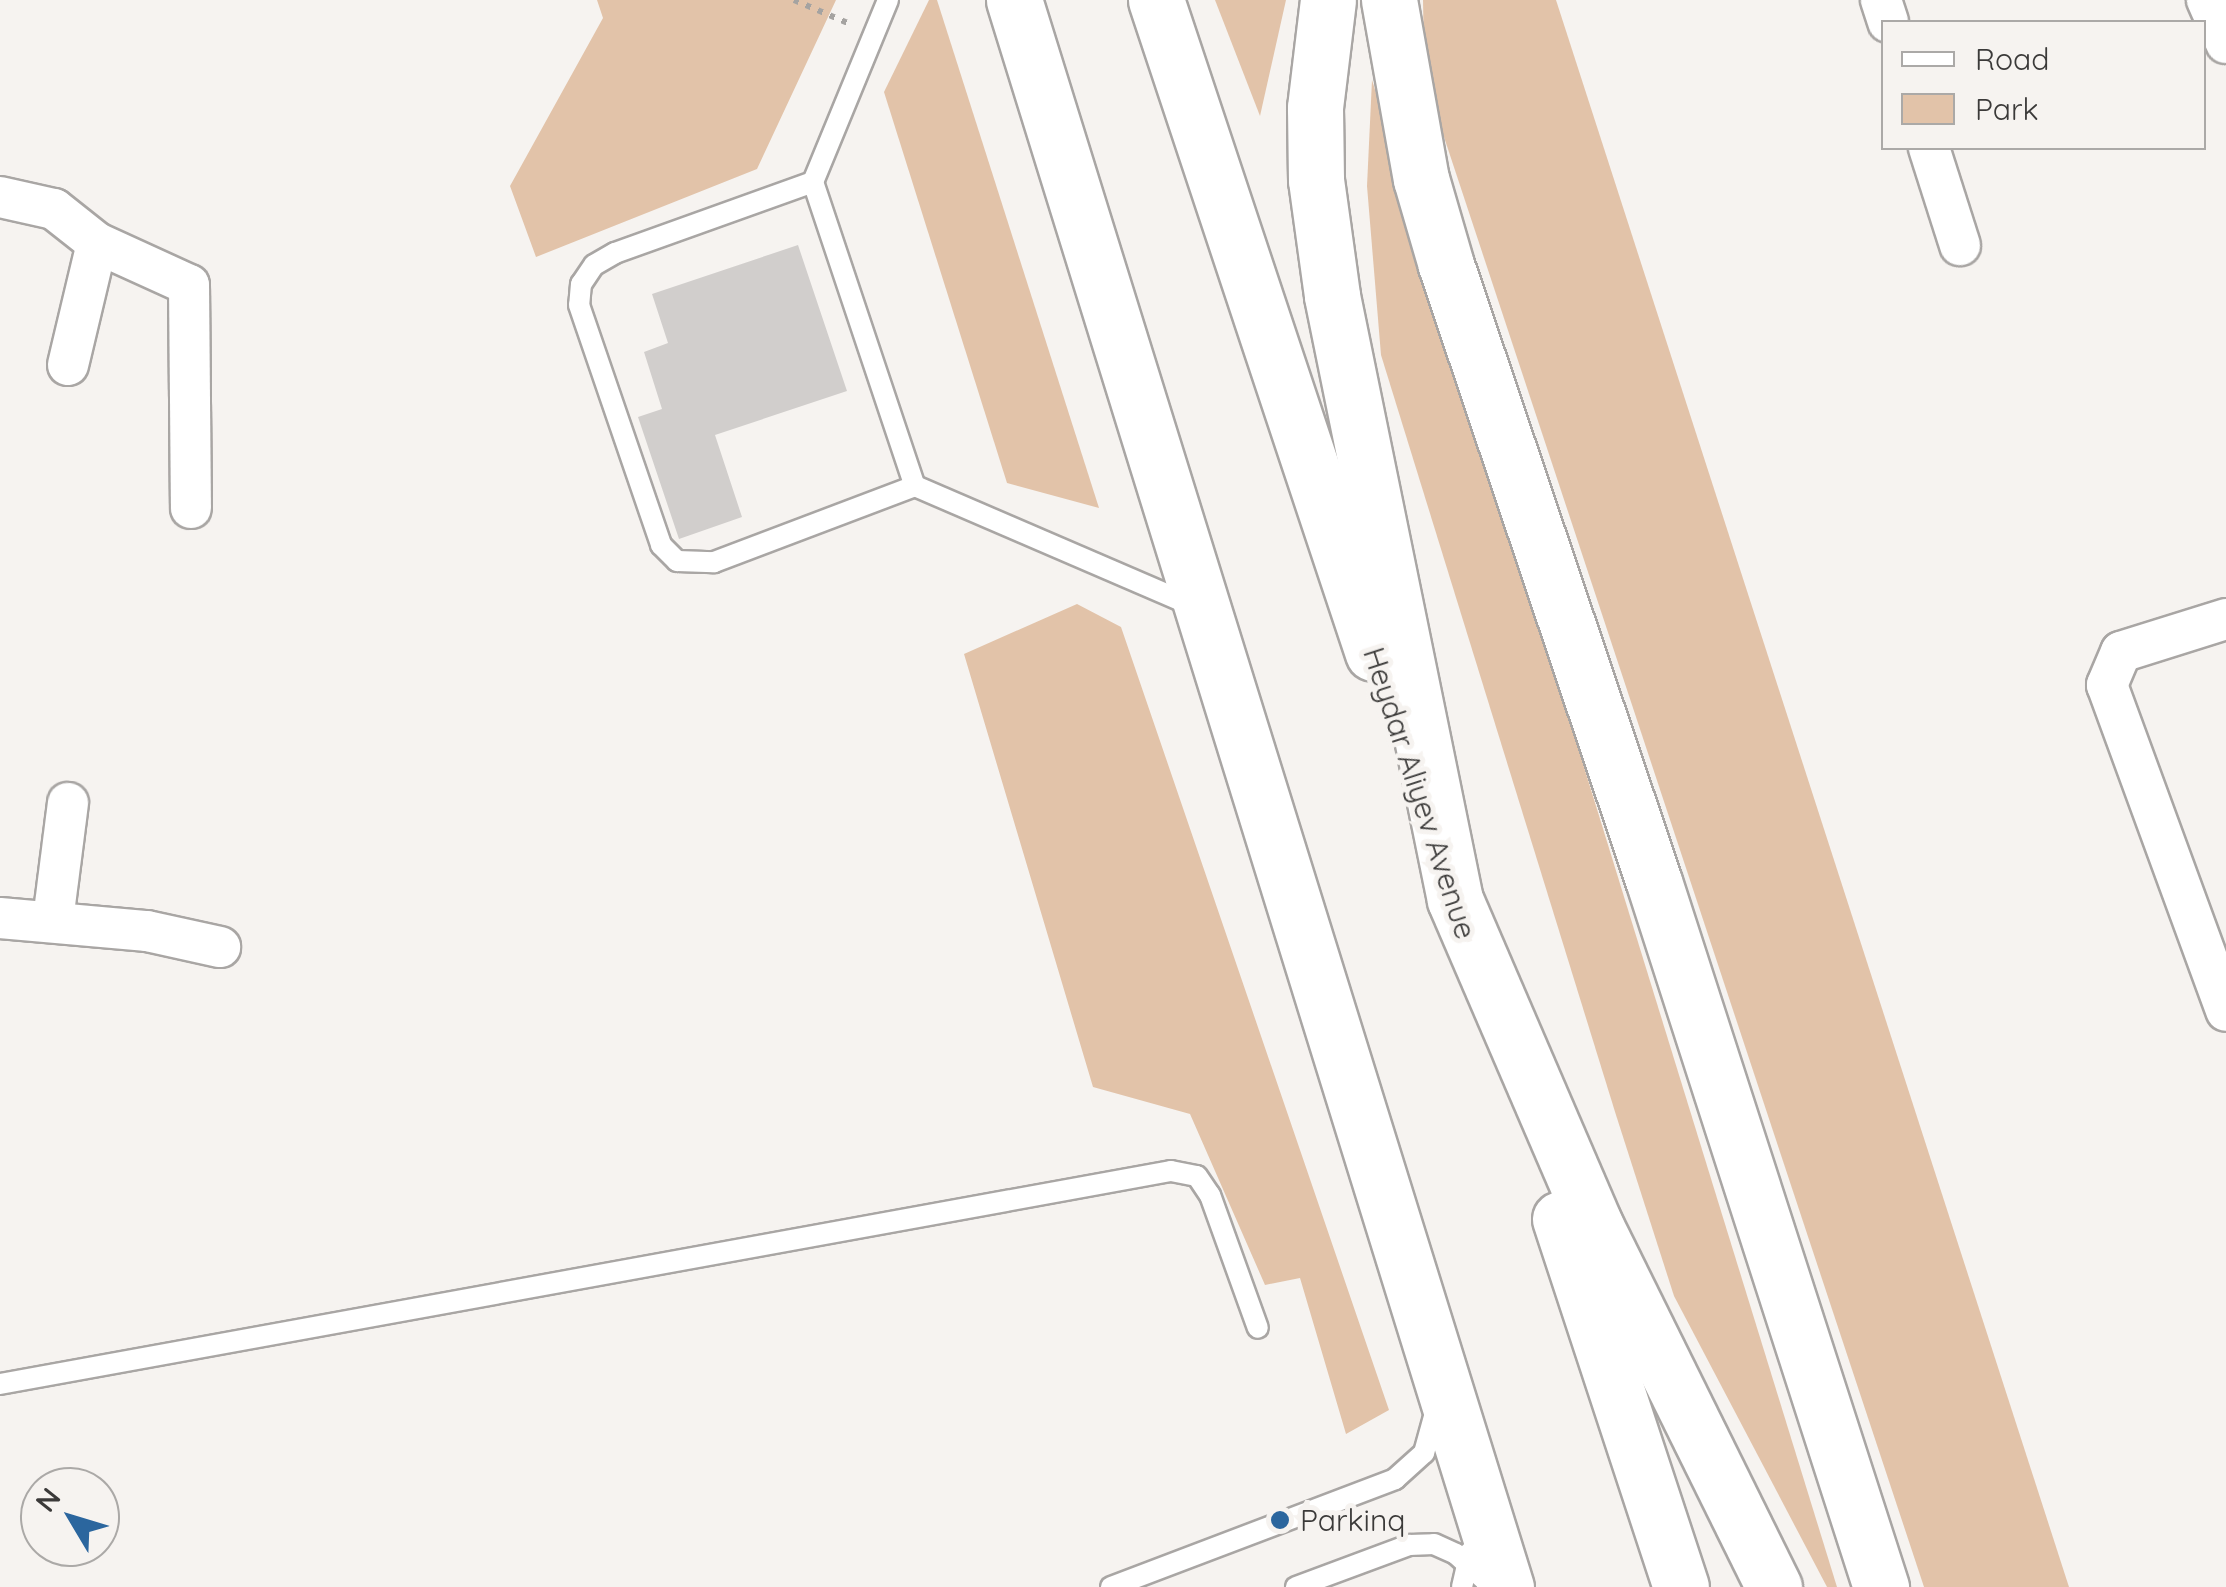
<!DOCTYPE html>
<html>
<head>
<meta charset="utf-8">
<style>
	body { margin:0 }
	#map { position:relative; width:2226px; height:1587px; overflow:hidden; background:#f6f3f0; font-family:Quicksand,sans-serif }
	div>[style] { position:absolute }
	[style*='--x'] { left:calc(var(--x)*1px); top:calc(var(--y)*1px); width:calc(var(--w)*1px); rotate:calc(var(--a)*1deg) }
	.green>* { inset:0; background:#e2c3a9 }
	.building>* { inset:0; background:#d1cecc }
	.path>* { height:6px; margin-top:-3px; transform-origin:0; background:repeating-linear-gradient(90deg,#a5a3a1 0 5px,transparent 0 13px) }
	.roads { filter:drop-shadow(2px 0 #a9a6a4) drop-shadow(-2px 0 #a9a6a4) drop-shadow(0 2px #a9a6a4) drop-shadow(0 -2px #a9a6a4) }
	.service>* { height:20px; margin:-10px; padding:0 10px; transform-origin:10px; border-radius:10px; background:#fff }
	.minor>* { height:40px; margin:-20px; padding:0 20px; transform-origin:20px; border-radius:20px; background:#fff }
	.motorway>* { height:55px; margin:-27.5px; padding:0 27.5px; transform-origin:27.5px; border-radius:27.5px; background:#fff }
	.dots>* { width:28px; height:28px; translate:-50% -50%; box-sizing:border-box; border:5px solid #f6f3f0; border-radius:50% }
	span { translate:-50% -50%; white-space:nowrap; text-align:center; line-height:1.15; -webkit-text-stroke:10px #f6f3f0; paint-order:stroke }
	.street-label { font-size:30px; color:#3b3a39 }
	.poi-label { font-size:30px; color:#3b3a39 }
	.left { translate:0 -50%; text-align:left }
	.legend { position:absolute; left:1881px; top:20px; width:325px; height:130px; box-sizing:border-box; background:#f6f3f0; border:2px solid #aba9a7; margin:0; padding:12px 18px; list-style:none; font-size:30px; color:#3b3a39 }
	.legend li { display:flex; align-items:center; gap:20px; height:50px }
	.legend b { width:50px; border:2px solid #aba9a7 }
	.north { position:absolute; left:20px; top:1467px; width:100px; height:100px; box-sizing:border-box; background:#f6f3f0; border:2px solid #aba9a7; border-radius:50%; rotate:308deg; font-size:28px; font-weight:700; line-height:40px; text-align:center; color:#3b3a39 }
	.north::after { content:''; display:block; margin:auto; width:35px; height:45px; background:#2b669e; clip-path:polygon(50% 0,100% 100%,50% 72%,0 100%) }
</style>
</head>
<body>
<div id="map">
	<div class="green">
		<i style="clip-path:polygon(597px 0,836px 0,757px 169px,536px 257px,510px 186px,603px 18px)"></i>
		<i style="clip-path:polygon(929px 0,937px 0,1099px 508px,1007px 483px,884px 92px)"></i>
		<i style="clip-path:polygon(1215px 0,1286px 0,1260px 116px)"></i>
		<i style="clip-path:polygon(1423px 0,1556px 0,2069px 1587px,1924px 1587px,1442px 131px,1424px 57px)"></i>
		<i style="clip-path:polygon(1372px 80px,1837px 1587px,1827px 1587px,1674px 1296px,1616px 1115px,1381px 355px,1367px 186px)"></i>
		<i style="clip-path:polygon(1077px 604px,1121px 627px,1389px 1410px,1346px 1434px,1300px 1278px,1265px 1285px,1190px 1114px,1093px 1087px,964px 654px)"></i>
	</div>
	<div class="building">
		<i style="clip-path:polygon(798px 245px,847px 391px,715px 435px,742px 517px,679px 539px,638px 417px,662px 409px,644px 352px,668px 343px,652px 294px)"></i>
	</div>
	<div class="path">
		<i style="--x:794;--y:0;--w:61;--a:23.2"></i>
	</div>
	<div class="roads">
		<div class="service">
			<i style="--x:888;--y:0;--w:197;--a:112.4"></i>
			<i style="--x:813;--y:182;--w:321;--a:71.5"></i>
			<i style="--x:915;--y:486;--w:306;--a:23.3"></i>
			<i style="--x:813;--y:182;--w:210;--a:160.3"></i>
			<i style="--x:615;--y:253;--w:24;--a:150"></i>
			<i style="--x:594;--y:265;--w:23;--a:124"></i>
			<i style="--x:581;--y:284;--w:21;--a:95"></i>
			<i style="--x:579;--y:305;--w:254;--a:71.1"></i>
			<i style="--x:661;--y:545;--w:23;--a:45"></i>
			<i style="--x:677;--y:561;--w:37;--a:2"></i>
			<i style="--x:714;--y:562;--w:215;--a:-20.7"></i>
			<i style="--x:0;--y:1384;--w:1190;--a:-10.31"></i>
			<i style="--x:1171;--y:1171;--w:26;--a:11"></i>
			<i style="--x:1197;--y:1176;--w:23;--a:56"></i>
			<i style="--x:1210;--y:1195;--w:141;--a:70.2"></i>
			<i style="--x:1111;--y:1587;--w:304;--a:-20.8"></i>
			<i style="--x:1395;--y:1479;--w:39;--a:-42"></i>
			<i style="--x:1424;--y:1453;--w:41;--a:-74.6"></i>
			<i style="--x:1296;--y:1587;--w:121;--a:-20.4"></i>
			<i style="--x:1409;--y:1545;--w:25;--a:-2"></i>
			<i style="--x:1434;--y:1544;--w:24;--a:24"></i>
			<i style="--x:1456;--y:1554;--w:43;--a:42.2"></i>
			<i style="--x:1462;--y:1587;--w:36;--a:-77"></i>
		</div>
		<div class="minor">
			<i style="--x:1881;--y:0;--w:23;--a:72"></i>
			<i style="--x:2207;--y:0;--w:47;--a:66.2"></i>
			<i style="--x:1929;--y:148;--w:102;--a:72.3"></i>
			<i style="--x:0;--y:197;--w:55;--a:12.5"></i>
			<i style="--x:54;--y:209;--w:55;--a:38.3"></i>
			<i style="--x:97;--y:243;--w:101;--a:24.5"></i>
			<i style="--x:189;--y:285;--w:223;--a:89.5"></i>
			<i style="--x:68;--y:365;--w:125;--a:-76.6"></i>
			<i style="--x:2226;--y:619;--w:110;--a:162.6"></i>
			<i style="--x:2121;--y:652;--w:36;--a:113"></i>
			<i style="--x:2107;--y:685;--w:347;--a:69.9"></i>
			<i style="--x:0;--y:918;--w:148;--a:5.1"></i>
			<i style="--x:147;--y:931;--w:75;--a:12.4"></i>
			<i style="--x:53;--y:920;--w:118;--a:-82.7"></i>
		</div>
		<div class="motorway">
			<i style="--x:1014;--y:0;--w:1662;--a:72.78"></i>
			<i style="--x:1156;--y:0;--w:688;--a:71.62"></i>
			<i style="--x:1328;--y:0;--w:109;--a:96.9"></i>
			<i style="--x:1315;--y:108;--w:72;--a:89.2"></i>
			<i style="--x:1316;--y:180;--w:117;--a:82.1"></i>
			<i style="--x:1332;--y:296;--w:616;--a:78.49"></i>
			<i style="--x:1455;--y:900;--w:354;--a:66.7"></i>
			<i style="--x:1595;--y:1225;--w:404;--a:63.7"></i>
			<i style="--x:1389;--y:0;--w:182;--a:79.9"></i>
			<i style="--x:1421;--y:179;--w:90;--a:73.8"></i>
			<i style="--x:1446;--y:265;--w:651;--a:71.37"></i>
			<i style="--x:1654;--y:882;--w:741;--a:72.15"></i>
			<i style="--x:1560;--y:1219;--w:387;--a:71.8"></i>
		</div>
	</div>
	<div class="dots">
		<i style="left:1280px;top:1520px;background:#2b669e"></i>
	</div>
	<div class="street-label">
		<span style="left:1420px;top:793px;rotate:72deg">Heydar Aliyev Avenue</span>
	</div>
	<div class="poi-label">
		<span class="left" style="left:1300px;top:1520px">Parkinq</span>
	</div>
	<ul class="legend">
	<li><b style="height:12px;background:#fff"></b>Road</li>
	<li><b style="height:28px;background:#e2c3a9"></b>Park</li>
	</ul>
	<div class="north">N</div>
</div>
</body>
</html>
